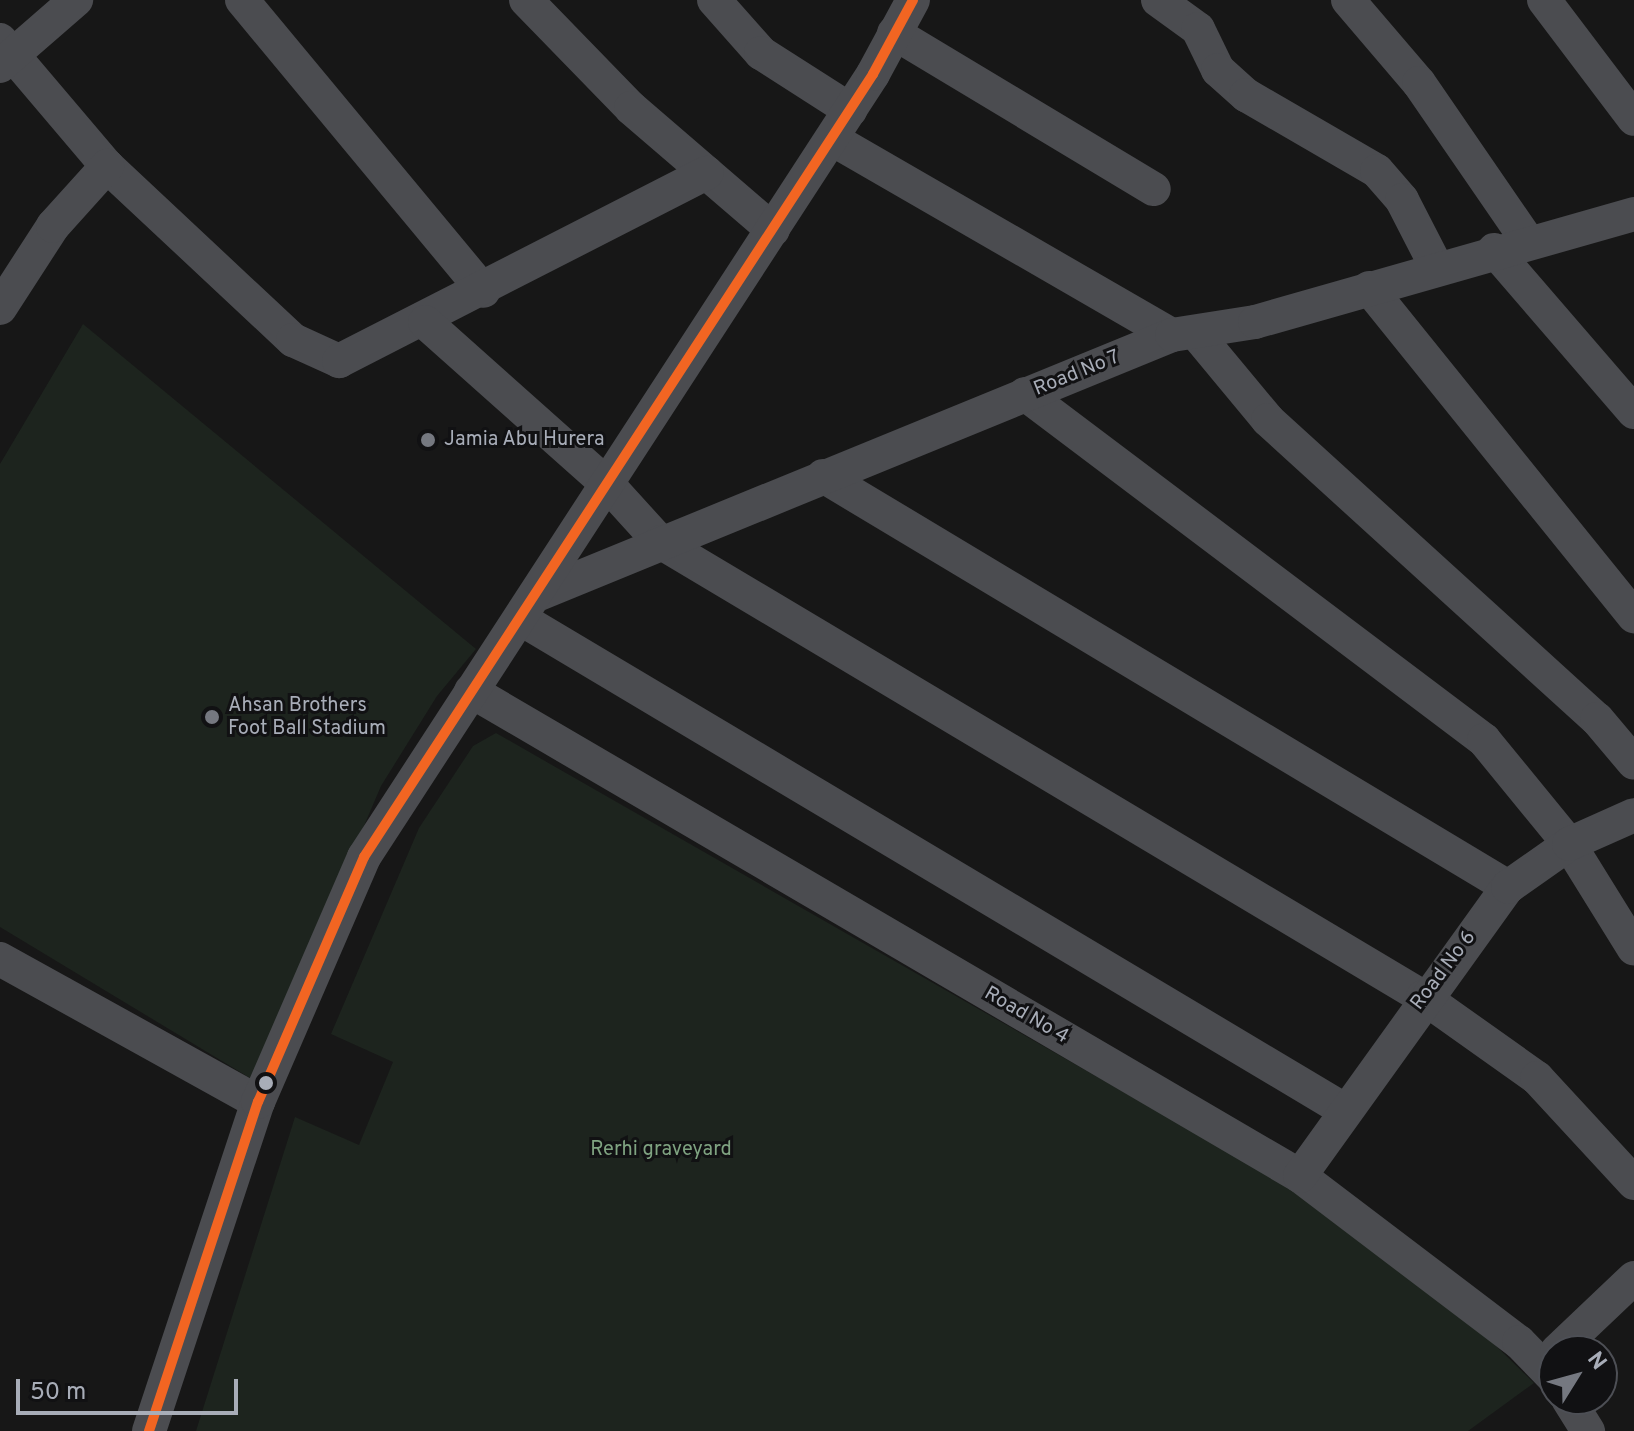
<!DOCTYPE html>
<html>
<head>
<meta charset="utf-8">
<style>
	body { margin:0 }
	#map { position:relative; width:1634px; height:1431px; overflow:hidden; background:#171717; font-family:Overpass,sans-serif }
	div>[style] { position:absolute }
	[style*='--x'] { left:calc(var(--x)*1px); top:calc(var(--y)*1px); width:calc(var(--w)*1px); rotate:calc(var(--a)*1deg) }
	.green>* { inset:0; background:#1d241e }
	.minor>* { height:34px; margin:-17px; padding:0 17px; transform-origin:17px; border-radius:17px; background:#4b4c50 }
	.bus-1>* { height:10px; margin:-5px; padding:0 5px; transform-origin:5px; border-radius:5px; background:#f26522 }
	.dots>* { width:22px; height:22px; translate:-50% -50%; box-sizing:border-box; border:4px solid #111113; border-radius:50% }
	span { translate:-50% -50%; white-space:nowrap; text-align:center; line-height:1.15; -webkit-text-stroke:6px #111113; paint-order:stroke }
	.street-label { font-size:20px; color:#a8adb8 }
	.poi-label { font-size:20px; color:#a8adb8 }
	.left { translate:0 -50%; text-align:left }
	.park-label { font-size:20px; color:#7fa381 }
	.north { position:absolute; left:1538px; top:1335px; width:80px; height:80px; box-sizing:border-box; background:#111113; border:2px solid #4d4f55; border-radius:50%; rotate:53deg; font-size:22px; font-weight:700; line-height:32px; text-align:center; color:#a8adb8 }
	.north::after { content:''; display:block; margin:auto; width:28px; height:36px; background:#757880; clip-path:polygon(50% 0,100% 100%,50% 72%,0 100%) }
	.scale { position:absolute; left:16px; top:1379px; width:222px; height:36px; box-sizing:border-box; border:4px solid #a8adb8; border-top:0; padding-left:10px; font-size:24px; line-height:28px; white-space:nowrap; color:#a8adb8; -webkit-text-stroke:6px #111113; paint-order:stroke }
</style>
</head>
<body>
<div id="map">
	<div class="green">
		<i style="clip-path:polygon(83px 324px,476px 649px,437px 696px,381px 786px,255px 1081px,0 927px,0 464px)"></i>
		<i style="clip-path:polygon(496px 733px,1288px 1186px,1485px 1335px,1534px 1383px,1468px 1431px,196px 1431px,295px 1117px,359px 1145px,393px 1062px,331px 1034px,419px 828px,473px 746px)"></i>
	</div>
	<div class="minor">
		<i style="--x:242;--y:0;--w:378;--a:50.3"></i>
		<i style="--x:526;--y:0;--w:151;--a:45.8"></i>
		<i style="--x:631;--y:108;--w:187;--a:40.7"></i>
		<i style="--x:714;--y:0;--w:71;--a:48.4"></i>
		<i style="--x:761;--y:53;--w:106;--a:32.6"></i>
		<i style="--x:1158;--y:0;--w:49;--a:35.9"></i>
		<i style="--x:1198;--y:29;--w:46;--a:64"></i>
		<i style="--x:1218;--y:70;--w:38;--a:42"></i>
		<i style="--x:1246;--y:95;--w:151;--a:30.1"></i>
		<i style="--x:1377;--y:171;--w:38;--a:49"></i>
		<i style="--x:1402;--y:200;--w:76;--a:62.8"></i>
		<i style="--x:1348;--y:0;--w:109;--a:49.5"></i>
		<i style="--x:1419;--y:83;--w:191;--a:55.5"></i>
		<i style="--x:1544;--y:0;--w:149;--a:52.9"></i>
		<i style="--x:894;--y:33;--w:303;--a:31"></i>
		<i style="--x:0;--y:40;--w:165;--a:49.7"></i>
		<i style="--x:107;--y:166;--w:255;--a:43.1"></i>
		<i style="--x:293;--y:340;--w:51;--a:24.5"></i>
		<i style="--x:339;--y:361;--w:413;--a:-27.1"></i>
		<i style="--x:0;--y:66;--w:101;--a:-41"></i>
		<i style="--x:832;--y:139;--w:392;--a:30"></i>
		<i style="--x:1494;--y:250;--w:214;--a:49.2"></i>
		<i style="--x:1369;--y:288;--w:422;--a:51.1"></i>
		<i style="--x:0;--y:308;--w:98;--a:-57.1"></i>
		<i style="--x:53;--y:226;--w:81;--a:-48"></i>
		<i style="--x:425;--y:322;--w:246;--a:41.7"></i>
		<i style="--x:609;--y:486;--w:76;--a:47.7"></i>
		<i style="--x:660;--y:542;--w:888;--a:30.81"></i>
		<i style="--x:1423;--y:997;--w:140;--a:35.4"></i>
		<i style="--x:1537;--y:1078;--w:143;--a:47.3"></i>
		<i style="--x:1195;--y:332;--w:114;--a:50.3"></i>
		<i style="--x:1268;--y:420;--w:445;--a:42.3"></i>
		<i style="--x:1597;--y:719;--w:57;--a:49.9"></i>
		<i style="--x:1025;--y:394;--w:575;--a:37.01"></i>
		<i style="--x:1484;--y:740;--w:134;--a:50.7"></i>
		<i style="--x:1569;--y:844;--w:123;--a:58.2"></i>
		<i style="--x:823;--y:476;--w:799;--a:30.96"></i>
		<i style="--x:539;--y:594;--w:684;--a:-22.25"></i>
		<i style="--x:1172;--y:335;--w:84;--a:-8.9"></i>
		<i style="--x:1255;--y:322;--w:394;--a:-15.9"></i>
		<i style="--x:521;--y:619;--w:957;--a:30.8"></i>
		<i style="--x:471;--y:691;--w:960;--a:30.33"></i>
		<i style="--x:1300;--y:1176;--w:275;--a:37.2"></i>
		<i style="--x:1519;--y:1342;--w:50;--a:45.8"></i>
		<i style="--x:0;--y:959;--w:295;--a:29"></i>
		<i style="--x:1300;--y:1176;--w:356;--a:-54.3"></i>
		<i style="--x:1508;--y:887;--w:75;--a:-35.2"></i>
		<i style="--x:1569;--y:844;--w:71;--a:-24"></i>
		<i style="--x:1557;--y:1351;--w:106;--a:-43.5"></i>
		<i style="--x:1568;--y:1399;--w:38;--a:58"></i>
		<i style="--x:149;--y:1431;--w:347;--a:-71.7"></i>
		<i style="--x:258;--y:1102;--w:267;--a:-66.6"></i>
		<i style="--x:364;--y:857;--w:934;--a:-56.97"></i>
		<i style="--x:873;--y:74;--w:84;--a:-61.6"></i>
	</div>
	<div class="bus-1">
		<i style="--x:149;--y:1431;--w:347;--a:-71.7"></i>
		<i style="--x:258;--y:1102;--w:267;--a:-66.6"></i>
		<i style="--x:364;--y:857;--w:934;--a:-56.97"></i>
		<i style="--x:873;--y:74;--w:84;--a:-61.6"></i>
	</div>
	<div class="dots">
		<i style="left:428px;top:440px;background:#757880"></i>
		<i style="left:212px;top:717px;background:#757880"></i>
		<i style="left:266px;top:1083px;background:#a8adb8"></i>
	</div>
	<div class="street-label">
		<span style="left:1077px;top:374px;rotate:-22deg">Road No 7</span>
		<span style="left:1444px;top:971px;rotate:-53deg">Road No 6</span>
		<span style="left:1026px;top:1016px;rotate:30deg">Road No 4</span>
	</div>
	<div class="poi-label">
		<span class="left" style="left:444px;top:440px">Jamia Abu Hurera</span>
		<span class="left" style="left:228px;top:718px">Ahsan Brothers<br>Foot Ball Stadium</span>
	</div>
	<div class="park-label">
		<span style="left:661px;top:1150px">Rerhi graveyard</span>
	</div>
	<div class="north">N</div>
	<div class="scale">50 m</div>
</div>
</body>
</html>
